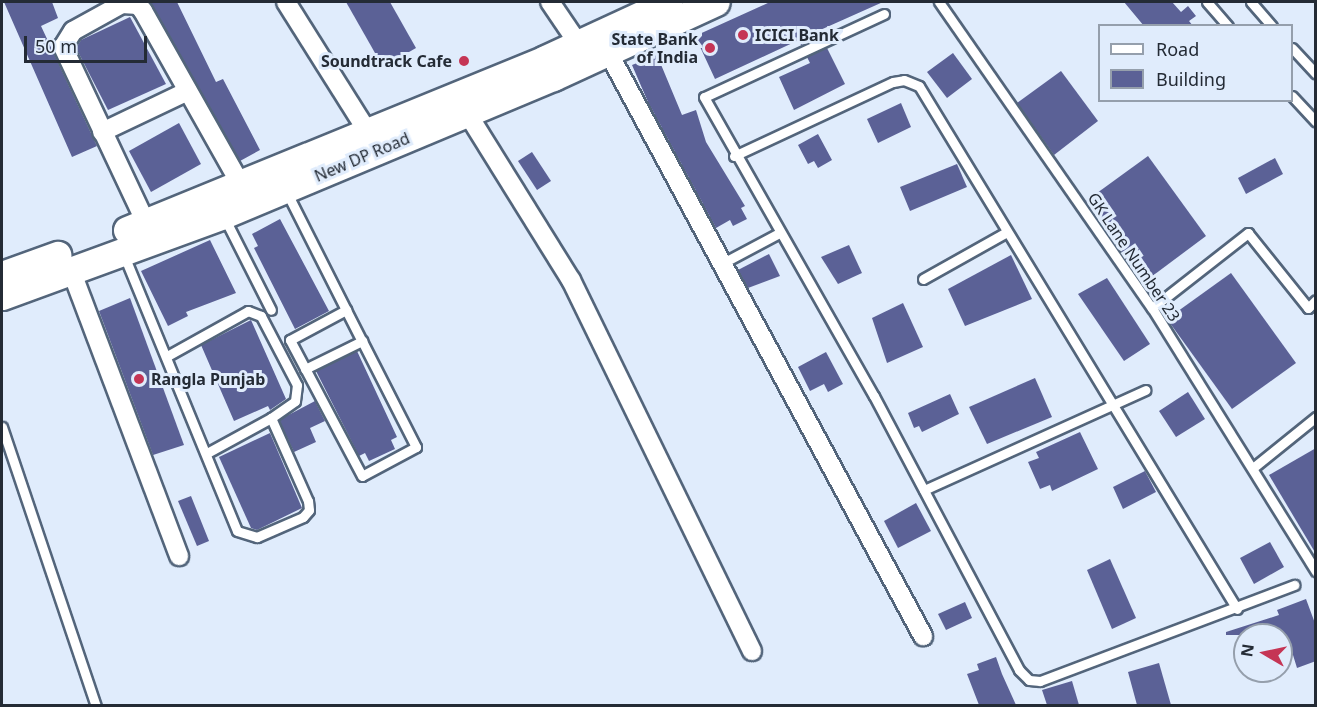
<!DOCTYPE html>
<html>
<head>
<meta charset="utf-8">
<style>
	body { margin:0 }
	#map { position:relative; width:1317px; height:707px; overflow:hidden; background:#e0ecfc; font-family:"Noto Sans",sans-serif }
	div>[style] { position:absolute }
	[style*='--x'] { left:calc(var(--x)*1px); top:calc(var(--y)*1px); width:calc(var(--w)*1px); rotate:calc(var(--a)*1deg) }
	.building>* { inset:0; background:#5b6196 }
	.roads { filter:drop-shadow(2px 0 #53657b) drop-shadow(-2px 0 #53657b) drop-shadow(0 2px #53657b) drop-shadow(0 -2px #53657b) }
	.lane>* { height:9px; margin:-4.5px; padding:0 4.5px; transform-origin:4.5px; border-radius:4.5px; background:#fff }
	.street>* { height:18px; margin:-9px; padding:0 9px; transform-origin:9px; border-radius:9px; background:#fff }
	.secondary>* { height:27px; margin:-13.5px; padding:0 13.5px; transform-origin:13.5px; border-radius:13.5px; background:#fff }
	.dots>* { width:16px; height:16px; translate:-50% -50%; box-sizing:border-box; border:3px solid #e0ecfc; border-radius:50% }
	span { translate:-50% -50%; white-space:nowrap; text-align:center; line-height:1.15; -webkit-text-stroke:6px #e0ecfc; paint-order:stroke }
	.poi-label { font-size:16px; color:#242b35; font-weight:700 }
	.left { translate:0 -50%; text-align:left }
	.right { translate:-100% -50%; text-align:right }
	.street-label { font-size:16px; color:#242b35 }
	.frame { position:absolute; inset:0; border:3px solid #242b35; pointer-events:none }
	.legend { position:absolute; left:1098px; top:24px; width:195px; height:78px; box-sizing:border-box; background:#e0ecfc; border:2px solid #959fac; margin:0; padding:8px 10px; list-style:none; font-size:18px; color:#242b35 }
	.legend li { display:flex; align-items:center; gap:12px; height:30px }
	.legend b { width:30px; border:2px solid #959fac }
	.north { position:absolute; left:1233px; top:623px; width:60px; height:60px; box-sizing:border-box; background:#e0ecfc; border:2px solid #959fac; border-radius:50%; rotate:279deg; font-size:16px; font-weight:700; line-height:24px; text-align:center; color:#242b35 }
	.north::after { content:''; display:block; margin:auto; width:21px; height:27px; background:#c53555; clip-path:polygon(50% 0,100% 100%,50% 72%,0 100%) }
	.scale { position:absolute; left:24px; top:36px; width:123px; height:27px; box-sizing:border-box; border:3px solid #242b35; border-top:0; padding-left:8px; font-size:18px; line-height:21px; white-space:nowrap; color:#242b35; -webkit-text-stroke:4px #e0ecfc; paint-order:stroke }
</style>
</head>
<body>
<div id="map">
	<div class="building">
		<i style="clip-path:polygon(4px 2px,52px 2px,58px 18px,41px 26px,97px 146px,72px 157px)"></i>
		<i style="clip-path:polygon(150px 2px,177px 2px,216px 82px,223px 79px,260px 150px,240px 161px)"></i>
		<i style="clip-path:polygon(346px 2px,390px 2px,416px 48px,383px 67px)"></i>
		<i style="clip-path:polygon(770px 2px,883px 2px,818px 31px,821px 36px,801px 45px,799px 40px,715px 79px,695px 36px)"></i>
		<i style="clip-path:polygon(1124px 2px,1172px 2px,1181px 12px,1188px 6px,1196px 16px,1189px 21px,1193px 26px,1144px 26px)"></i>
		<i style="clip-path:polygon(130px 17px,166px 84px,108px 110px,76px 48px,81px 40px)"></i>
		<i style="clip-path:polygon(827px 48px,845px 84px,794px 110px,779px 77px,810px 63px,807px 57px)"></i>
		<i style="clip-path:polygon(953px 53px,972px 79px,947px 98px,927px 72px)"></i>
		<i style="clip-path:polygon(657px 55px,682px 115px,696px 110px,706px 142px,745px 206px,741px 208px,747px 219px,733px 226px,730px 220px,716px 228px,648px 102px,632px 65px)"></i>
		<i style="clip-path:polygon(1061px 71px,1098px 121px,1054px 155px,1017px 103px)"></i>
		<i style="clip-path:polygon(901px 103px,911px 127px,878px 143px,867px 119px)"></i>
		<i style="clip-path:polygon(179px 123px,201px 164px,151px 192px,129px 151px)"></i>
		<i style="clip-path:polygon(818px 134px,832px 160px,818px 168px,814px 161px,808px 164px,798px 145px)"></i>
		<i style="clip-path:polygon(532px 152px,551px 181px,537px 190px,518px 161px)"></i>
		<i style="clip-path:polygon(1148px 156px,1206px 236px,1143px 283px,1086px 201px)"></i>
		<i style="clip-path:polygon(1275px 158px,1283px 174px,1246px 194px,1238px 178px)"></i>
		<i style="clip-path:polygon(957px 164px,967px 187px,910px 211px,900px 187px)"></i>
		<i style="clip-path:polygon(280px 219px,329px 311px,295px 329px,254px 248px,258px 246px,252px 234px)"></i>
		<i style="clip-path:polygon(210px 240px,236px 293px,186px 312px,188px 316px,168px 326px,141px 271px)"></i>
		<i style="clip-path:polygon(849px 245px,862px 273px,838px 284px,821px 257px)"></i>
		<i style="clip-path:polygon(769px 254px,780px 276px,748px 288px,738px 270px)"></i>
		<i style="clip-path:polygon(1011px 255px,1032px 299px,965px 326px,948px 289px)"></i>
		<i style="clip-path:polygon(1231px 273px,1296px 363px,1232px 409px,1167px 319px)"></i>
		<i style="clip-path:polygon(1107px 278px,1150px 344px,1124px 361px,1078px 294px)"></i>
		<i style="clip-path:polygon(130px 298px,184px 445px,153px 455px,99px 311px)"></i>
		<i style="clip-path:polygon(903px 303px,923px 347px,887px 363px,872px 318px)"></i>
		<i style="clip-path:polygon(251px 320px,286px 399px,270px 410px,268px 406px,234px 421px,201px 345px)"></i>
		<i style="clip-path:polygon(357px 351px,397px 437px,391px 440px,395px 449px,369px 461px,365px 453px,359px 456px,316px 371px)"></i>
		<i style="clip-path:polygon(826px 352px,843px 384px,828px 392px,824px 384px,810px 391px,798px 367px)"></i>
		<i style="clip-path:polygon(1035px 378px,1052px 417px,987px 444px,969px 407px)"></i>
		<i style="clip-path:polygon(1188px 392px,1205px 419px,1176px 437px,1159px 411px)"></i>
		<i style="clip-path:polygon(950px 394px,959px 414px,922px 432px,919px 426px,914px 428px,908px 413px)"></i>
		<i style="clip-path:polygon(315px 401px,325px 421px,310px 428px,316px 442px,294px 452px,279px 420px)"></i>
		<i style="clip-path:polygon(1080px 432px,1098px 469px,1052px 491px,1050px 485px,1040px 489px,1028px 462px,1039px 458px,1036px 452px)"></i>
		<i style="clip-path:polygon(270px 433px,302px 508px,257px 530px,251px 528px,219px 457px)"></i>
		<i style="clip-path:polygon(1316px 448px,1316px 554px,1269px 475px)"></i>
		<i style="clip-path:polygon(1145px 471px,1156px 492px,1123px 509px,1113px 487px)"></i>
		<i style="clip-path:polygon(191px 496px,209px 541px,197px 546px,178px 501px)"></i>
		<i style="clip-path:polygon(916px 503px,931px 531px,898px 548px,884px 521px)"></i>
		<i style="clip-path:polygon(1270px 542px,1284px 567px,1254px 584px,1240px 558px)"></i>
		<i style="clip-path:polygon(1110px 559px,1136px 618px,1112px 629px,1087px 570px)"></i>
		<i style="clip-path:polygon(1306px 599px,1316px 626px,1316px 661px,1297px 668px,1293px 655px,1281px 659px,1281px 635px,1226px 635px,1226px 632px,1279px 615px,1277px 610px)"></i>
		<i style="clip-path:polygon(965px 602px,972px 618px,946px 630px,938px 614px)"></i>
		<i style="clip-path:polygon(996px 657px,1002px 674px,1016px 705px,979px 705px,967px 674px,979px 670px,977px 664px)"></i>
		<i style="clip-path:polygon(1159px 663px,1171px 705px,1137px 705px,1128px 672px)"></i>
		<i style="clip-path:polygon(1072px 681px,1079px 705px,1047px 705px,1042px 690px)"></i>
	</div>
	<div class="roads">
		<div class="lane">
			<i style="--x:939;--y:2;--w:373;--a:55.2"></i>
			<i style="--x:1152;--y:308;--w:310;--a:58.1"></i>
			<i style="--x:1207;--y:2;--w:32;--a:49"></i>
			<i style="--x:1251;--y:2;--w:32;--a:49"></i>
			<i style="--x:884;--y:14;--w:198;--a:155.2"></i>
			<i style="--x:704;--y:97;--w:344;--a:60.4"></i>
			<i style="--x:874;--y:396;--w:310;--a:62.1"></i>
			<i style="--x:1019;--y:670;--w:14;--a:45"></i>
			<i style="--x:1029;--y:680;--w:11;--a:5"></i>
			<i style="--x:1040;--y:681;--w:272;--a:-20.7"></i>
			<i style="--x:1292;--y:48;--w:35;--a:47"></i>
			<i style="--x:1292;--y:96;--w:35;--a:47"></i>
			<i style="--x:734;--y:156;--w:175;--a:-25"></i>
			<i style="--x:893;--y:82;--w:11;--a:-10"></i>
			<i style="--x:904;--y:80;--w:16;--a:22"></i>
			<i style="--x:919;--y:86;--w:612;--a:58.7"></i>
			<i style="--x:286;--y:191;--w:133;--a:63.2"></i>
			<i style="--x:346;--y:310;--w:35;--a:63"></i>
			<i style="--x:362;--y:341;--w:119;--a:63"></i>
			<i style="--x:416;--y:447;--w:61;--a:151.8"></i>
			<i style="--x:362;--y:476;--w:154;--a:-117.9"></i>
			<i style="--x:290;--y:340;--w:64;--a:-28.2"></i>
			<i style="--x:224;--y:217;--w:104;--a:63.2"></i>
			<i style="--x:123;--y:253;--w:300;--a:67.7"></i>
			<i style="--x:237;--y:531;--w:21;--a:17"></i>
			<i style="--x:257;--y:537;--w:50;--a:-23.5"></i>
			<i style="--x:303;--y:517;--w:9;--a:-49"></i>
			<i style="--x:309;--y:510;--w:9;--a:-96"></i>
			<i style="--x:308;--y:501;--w:91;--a:-114"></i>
			<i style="--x:271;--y:418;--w:29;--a:-35"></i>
			<i style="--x:295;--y:401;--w:16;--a:-83"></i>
			<i style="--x:297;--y:385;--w:78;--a:-117.6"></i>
			<i style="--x:261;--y:316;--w:14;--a:-159"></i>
			<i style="--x:248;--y:311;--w:93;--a:150.9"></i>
			<i style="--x:721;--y:264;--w:66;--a:-28.1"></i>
			<i style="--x:923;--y:279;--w:94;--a:-29.3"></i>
			<i style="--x:1152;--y:308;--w:122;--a:-38"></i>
			<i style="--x:1248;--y:233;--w:96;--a:51.3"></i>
			<i style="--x:1308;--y:308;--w:11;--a:-45"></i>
			<i style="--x:305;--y:369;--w:64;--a:-26.2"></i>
			<i style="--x:2;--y:427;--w:294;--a:71.4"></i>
			<i style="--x:207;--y:453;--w:73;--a:-28.7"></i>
			<i style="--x:1254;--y:467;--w:80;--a:-38.9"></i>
			<i style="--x:924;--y:490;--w:243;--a:-24.3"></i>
		</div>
		<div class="street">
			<i style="--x:286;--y:2;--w:154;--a:57.8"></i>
			<i style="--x:550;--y:2;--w:60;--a:55.8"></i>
			<i style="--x:608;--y:52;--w:664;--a:61.66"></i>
			<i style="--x:467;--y:113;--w:197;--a:58.1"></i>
			<i style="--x:571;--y:280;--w:413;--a:64"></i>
			<i style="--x:102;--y:132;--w:95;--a:-25.5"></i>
			<i style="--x:146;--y:223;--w:195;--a:-115.2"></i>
			<i style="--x:63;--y:47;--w:19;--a:-58"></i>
			<i style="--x:73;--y:31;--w:56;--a:-28.9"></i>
			<i style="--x:122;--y:4;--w:16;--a:4"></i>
			<i style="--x:138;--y:5;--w:8;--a:50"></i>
			<i style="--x:143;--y:11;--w:200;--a:60.6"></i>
			<i style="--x:71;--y:270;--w:306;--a:69.3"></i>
		</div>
		<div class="secondary">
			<i style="--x:127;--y:230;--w:452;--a:-22.2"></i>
			<i style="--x:545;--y:59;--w:136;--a:-24.7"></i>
			<i style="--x:2;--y:275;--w:59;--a:-20"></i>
			<i style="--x:2;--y:296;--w:235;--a:-20.1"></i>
			<i style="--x:223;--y:215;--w:358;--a:-22.7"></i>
			<i style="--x:553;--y:77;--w:179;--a:-24.7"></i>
		</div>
	</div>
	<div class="dots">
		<i style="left:743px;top:35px;background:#c53555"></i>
		<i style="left:710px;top:48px;background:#c53555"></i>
		<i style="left:464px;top:61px;background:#c53555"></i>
		<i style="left:139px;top:379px;background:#c53555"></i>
	</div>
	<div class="poi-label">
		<span class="left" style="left:755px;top:35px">ICICI Bank</span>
		<span class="right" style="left:698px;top:48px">State Bank<br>of India</span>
		<span class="right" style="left:452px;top:61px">Soundtrack Cafe</span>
		<span class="left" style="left:151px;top:379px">Rangla Punjab</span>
	</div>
	<div class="street-label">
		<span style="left:362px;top:157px;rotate:-23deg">New DP Road</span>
		<span style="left:1134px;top:257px;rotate:56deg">GK Lane Number 23</span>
	</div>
	<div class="frame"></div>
	<ul class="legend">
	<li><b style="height:8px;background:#fff"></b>Road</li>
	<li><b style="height:16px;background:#5b6196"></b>Building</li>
	</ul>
	<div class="north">N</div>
	<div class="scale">50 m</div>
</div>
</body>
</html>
